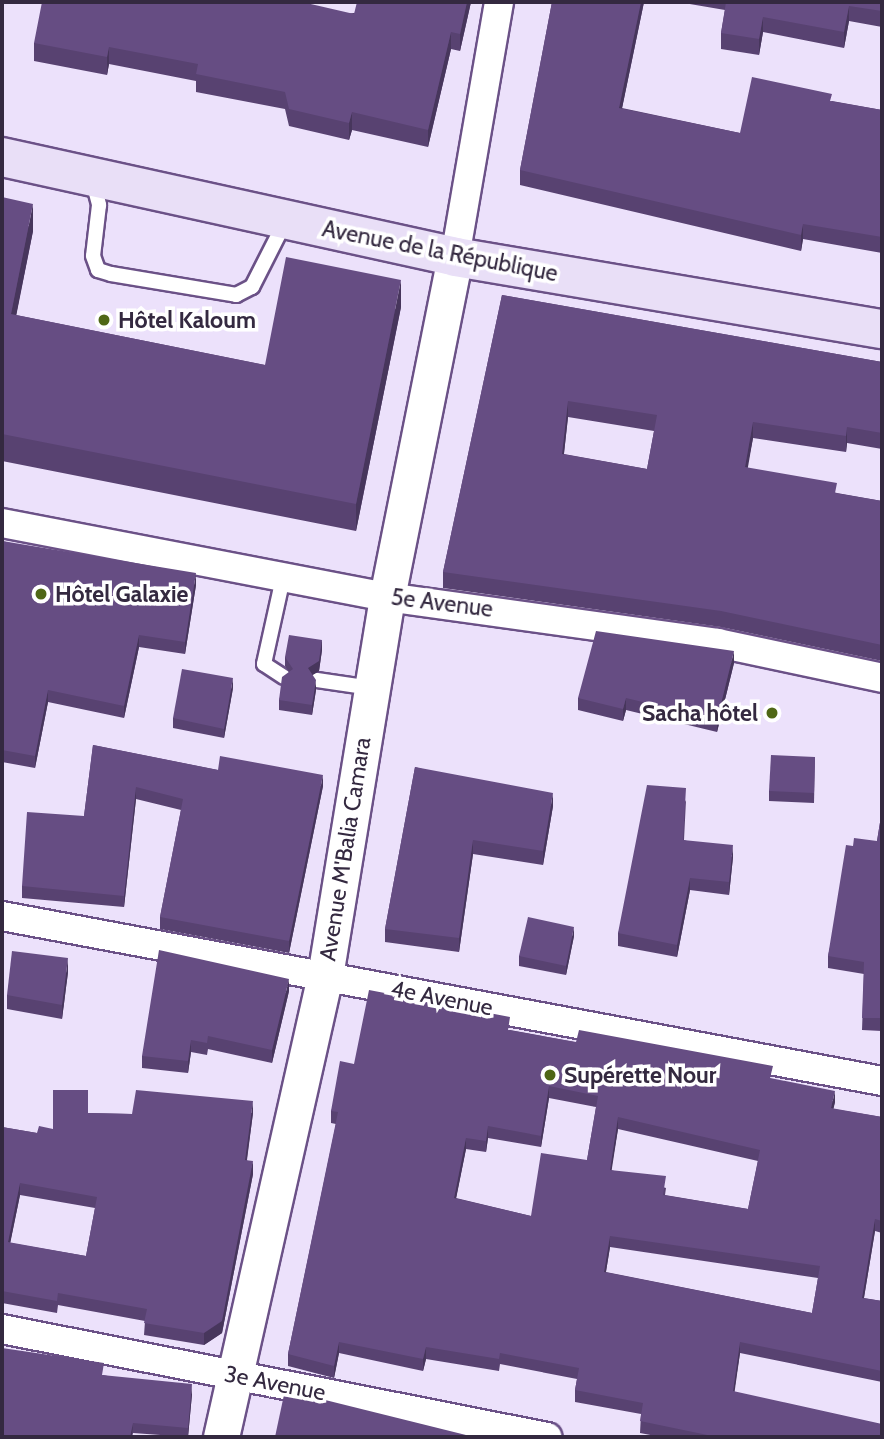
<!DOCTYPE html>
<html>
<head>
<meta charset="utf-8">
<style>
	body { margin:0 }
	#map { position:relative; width:884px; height:1439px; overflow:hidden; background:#ece1fb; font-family:Cabin,sans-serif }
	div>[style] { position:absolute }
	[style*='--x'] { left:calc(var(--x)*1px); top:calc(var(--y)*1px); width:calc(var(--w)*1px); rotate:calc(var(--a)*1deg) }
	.roads { filter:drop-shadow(2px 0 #6b5187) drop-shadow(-2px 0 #6b5187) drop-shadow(0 2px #6b5187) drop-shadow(0 -2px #6b5187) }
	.service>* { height:14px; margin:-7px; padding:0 7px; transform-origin:7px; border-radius:7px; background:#fff }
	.minor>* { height:28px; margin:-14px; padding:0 14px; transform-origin:14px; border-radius:14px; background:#fff }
	.tertiary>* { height:35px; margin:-17.5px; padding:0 17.5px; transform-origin:17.5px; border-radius:17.5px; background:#fff }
	.primary>* { height:38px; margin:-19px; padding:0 19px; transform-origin:19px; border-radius:19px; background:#e9dff7 }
	.wall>* { inset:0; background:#584271 }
	.shaded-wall>* { inset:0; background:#47365c }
	.building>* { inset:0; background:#664d83 }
	.dots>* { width:19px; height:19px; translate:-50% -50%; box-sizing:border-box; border:4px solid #fff; border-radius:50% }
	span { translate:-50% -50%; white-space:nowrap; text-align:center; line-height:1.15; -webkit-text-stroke:7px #fff; paint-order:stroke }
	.street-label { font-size:23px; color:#342940 }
	.poi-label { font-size:23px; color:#342940; font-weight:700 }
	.left { translate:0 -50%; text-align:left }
	.right { translate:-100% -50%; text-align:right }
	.frame { position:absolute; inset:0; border:4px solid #342940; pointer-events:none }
</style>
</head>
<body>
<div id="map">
	<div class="roads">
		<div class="service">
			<i style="--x:93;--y:182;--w:24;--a:75"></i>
			<i style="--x:99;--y:205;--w:51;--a:96.7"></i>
			<i style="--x:93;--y:256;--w:15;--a:70"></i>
			<i style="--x:98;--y:270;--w:14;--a:17"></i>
			<i style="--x:111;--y:274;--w:127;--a:9.5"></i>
			<i style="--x:236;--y:295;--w:18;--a:-27"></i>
			<i style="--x:252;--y:287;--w:73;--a:-63.1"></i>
			<i style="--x:283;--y:578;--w:88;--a:102.5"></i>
			<i style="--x:264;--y:664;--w:24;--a:33"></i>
			<i style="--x:317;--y:680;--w:55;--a:8.4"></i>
		</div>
		<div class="minor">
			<i style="--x:455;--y:257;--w:259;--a:-80.2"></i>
			<i style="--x:2;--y:523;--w:392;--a:10.9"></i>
			<i style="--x:387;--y:597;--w:334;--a:7.9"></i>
			<i style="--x:718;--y:643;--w:168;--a:12"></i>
			<i style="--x:2;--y:916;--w:895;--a:10.62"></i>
			<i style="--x:2;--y:1329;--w:556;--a:11.21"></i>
		</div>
		<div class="tertiary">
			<i style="--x:221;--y:1437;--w:473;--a:-77.3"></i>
			<i style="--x:325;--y:976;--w:384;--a:-80.7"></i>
			<i style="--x:387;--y:597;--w:347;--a:-78.7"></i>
		</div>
		<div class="primary">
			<i style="--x:2;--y:157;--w:464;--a:12.4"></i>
			<i style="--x:455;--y:257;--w:433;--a:9.6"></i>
		</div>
	</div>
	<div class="wall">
		<i style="clip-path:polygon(471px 2px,460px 51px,451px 49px,428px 147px,352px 130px,349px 140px,289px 126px,285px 109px,196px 92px,196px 81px,109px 64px,107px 75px,34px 61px,34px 43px)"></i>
		<i style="clip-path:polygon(552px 2px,644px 2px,622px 108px,740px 133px,832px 101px,882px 110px,882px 253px,803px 239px,801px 251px,520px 185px,520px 170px)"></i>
		<i style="clip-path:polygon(678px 2px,882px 2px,882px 27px,849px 21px,844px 48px,763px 32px,759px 55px,721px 49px,721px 33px,725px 10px)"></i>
		<i style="clip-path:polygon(2px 197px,33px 231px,16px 315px,265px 365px,401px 307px,356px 531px,2px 461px)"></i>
		<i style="clip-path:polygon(evenodd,502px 295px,882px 362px,882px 449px,847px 443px,846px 452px,753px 438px,747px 468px,837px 493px,882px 501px,882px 661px,721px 627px,443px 588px,443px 572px,502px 295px,568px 417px,654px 431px,647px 469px,564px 454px,568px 417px)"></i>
		<i style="clip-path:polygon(2px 541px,196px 585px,185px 654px,139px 647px,124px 718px,48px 702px,35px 768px,2px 762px)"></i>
		<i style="clip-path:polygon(322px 650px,319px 671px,312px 675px,316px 690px,312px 715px,279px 710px,279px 700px,289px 672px,285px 666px,285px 657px)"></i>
		<i style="clip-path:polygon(734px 663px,717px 732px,626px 710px,623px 721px,578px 710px,578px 698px)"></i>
		<i style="clip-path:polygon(233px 688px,224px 738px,173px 728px,173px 718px)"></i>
		<i style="clip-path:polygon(93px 745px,218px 770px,323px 786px,289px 953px,160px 929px,160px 917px,181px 810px,136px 799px,124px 907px,22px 898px,22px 886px,84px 816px)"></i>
		<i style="clip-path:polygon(815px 757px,814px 803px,769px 801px,769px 791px)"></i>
		<i style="clip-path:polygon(415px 767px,553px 806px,543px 865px,473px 854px,459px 952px,385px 942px,385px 929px)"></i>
		<i style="clip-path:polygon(686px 800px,684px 840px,733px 857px,729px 895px,690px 890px,677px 957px,618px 946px,618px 933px)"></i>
		<i style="clip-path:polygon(882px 810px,882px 1031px,862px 1030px,864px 974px,828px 968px,828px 956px,853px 846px,877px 841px)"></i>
		<i style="clip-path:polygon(574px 936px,566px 975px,519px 966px,519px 956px)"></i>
		<i style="clip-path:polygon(68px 972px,62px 1019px,7px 1009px,7px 995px)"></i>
		<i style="clip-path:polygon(289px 991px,272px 1063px,208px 1049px,207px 1055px,191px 1052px,188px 1073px,142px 1068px,142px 1056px)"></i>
		<i style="clip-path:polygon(evenodd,510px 1030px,772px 1079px,835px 1102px,833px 1109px,882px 1117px,882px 1233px,875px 1231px,864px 1298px,882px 1301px,882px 1382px,740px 1353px,734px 1392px,882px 1437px,661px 1437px,640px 1433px,641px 1414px,575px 1402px,575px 1390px,577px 1379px,500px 1364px,499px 1371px,426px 1359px,423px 1371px,339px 1353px,334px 1378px,288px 1366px,288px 1354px,336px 1124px,331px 1123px,331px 1111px,354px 1064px,510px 1030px,549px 1098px,596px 1107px,587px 1160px,531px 1216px,456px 1198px,466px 1149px,486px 1152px,488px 1138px,541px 1147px,549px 1098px,510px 1030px,618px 1129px,758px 1161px,748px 1209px,665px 1195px,666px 1188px,611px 1170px,618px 1129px,510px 1030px,610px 1247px,818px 1278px,812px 1313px,606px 1272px,610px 1247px)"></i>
		<i style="clip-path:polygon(evenodd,88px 1113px,132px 1114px,253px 1113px,247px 1160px,253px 1174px,222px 1333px,204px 1345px,144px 1335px,145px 1321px,58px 1305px,57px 1313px,2px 1303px,2px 1127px,37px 1133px,53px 1129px,88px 1113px,20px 1195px,95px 1208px,86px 1256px,10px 1243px,20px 1195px)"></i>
		<i style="clip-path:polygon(103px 1375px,192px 1394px,188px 1437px,133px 1433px,132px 1437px,2px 1437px)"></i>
	</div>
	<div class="shaded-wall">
		<i style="clip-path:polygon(467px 2px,471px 2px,460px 51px,460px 34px)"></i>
		<i style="clip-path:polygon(641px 2px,644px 2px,619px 123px,619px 108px)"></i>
		<i style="clip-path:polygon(849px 6px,849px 21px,844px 48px,844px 32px)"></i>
		<i style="clip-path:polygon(763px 17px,763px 32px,759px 55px,759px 39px)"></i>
		<i style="clip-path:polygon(451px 32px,451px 49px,428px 147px,428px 130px)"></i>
		<i style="clip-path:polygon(109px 47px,109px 64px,107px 75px,107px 57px)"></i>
		<i style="clip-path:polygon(352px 112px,352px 130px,349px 140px,349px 123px)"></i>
		<i style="clip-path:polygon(33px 204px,33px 231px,11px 342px,11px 314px)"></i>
		<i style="clip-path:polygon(803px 224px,803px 239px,801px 251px,801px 235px)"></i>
		<i style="clip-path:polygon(401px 280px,401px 307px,356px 531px,356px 504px)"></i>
		<i style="clip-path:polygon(568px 401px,568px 417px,562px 470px,562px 454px)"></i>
		<i style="clip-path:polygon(753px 422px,753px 438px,745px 484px,745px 467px)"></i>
		<i style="clip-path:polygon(847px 427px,847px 443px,846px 452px,846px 436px)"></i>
		<i style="clip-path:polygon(196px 573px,196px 585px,185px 654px,185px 642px)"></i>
		<i style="clip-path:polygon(139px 635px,139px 647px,124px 718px,124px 706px)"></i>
		<i style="clip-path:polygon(322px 640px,322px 650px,319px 671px,308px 678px,308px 668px)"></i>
		<i style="clip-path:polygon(734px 651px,734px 663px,717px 732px,717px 720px)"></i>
		<i style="clip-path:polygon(233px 678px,233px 688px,224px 738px,224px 729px)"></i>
		<i style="clip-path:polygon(316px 680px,316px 690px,312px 715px,312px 705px)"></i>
		<i style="clip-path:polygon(48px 690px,48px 702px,35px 768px,35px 756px)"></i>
		<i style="clip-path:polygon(626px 698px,626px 710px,623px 721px,623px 709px)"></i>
		<i style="clip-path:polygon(323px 775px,323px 786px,289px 953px,289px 941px)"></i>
		<i style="clip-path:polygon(136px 787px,136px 799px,124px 907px,124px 896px)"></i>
		<i style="clip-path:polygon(553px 793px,553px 806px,543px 865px,543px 851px)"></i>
		<i style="clip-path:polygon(473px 840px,473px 854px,459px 952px,459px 938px)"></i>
		<i style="clip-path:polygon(733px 845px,733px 857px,729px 895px,729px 882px)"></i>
		<i style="clip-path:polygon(690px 878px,690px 890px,677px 957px,677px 945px)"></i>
		<i style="clip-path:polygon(574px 927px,574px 936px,566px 975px,566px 966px)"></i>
		<i style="clip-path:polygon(68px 958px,68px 972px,62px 1019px,62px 1005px)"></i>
		<i style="clip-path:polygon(289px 979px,289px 991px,272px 1063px,272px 1050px)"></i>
		<i style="clip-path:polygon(191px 1040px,191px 1052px,188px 1073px,188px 1061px)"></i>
		<i style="clip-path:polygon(549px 1086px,549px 1098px,541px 1147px,541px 1136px)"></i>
		<i style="clip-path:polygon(835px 1091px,835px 1102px,831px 1120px,831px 1108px)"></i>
		<i style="clip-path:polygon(253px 1101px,253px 1113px,245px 1172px,245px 1160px)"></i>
		<i style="clip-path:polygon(618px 1117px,618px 1129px,610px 1181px,610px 1170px)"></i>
		<i style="clip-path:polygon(488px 1126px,488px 1138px,486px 1152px,486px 1141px)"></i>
		<i style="clip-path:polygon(466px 1138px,466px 1149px,454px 1209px,454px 1198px)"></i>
		<i style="clip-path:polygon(253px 1161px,253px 1174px,222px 1333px,204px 1345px,204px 1333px)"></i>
		<i style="clip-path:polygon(20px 1183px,20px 1195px,8px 1254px,8px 1242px)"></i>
		<i style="clip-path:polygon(875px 1219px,875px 1231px,862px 1309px,862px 1298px)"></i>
		<i style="clip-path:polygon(610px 1236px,610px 1247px,604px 1283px,604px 1272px)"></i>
		<i style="clip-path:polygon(339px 1342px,339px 1353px,334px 1378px,334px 1366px)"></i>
		<i style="clip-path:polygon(740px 1342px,740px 1353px,733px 1403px,733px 1391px)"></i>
		<i style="clip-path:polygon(426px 1347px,426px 1359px,423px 1371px,423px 1359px)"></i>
		<i style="clip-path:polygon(192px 1384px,192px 1394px,188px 1437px,188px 1428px)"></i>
		<i style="clip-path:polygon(133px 1423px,132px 1437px,130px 1437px)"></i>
	</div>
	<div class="building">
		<i style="clip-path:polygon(42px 2px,302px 2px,354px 14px,357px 2px,467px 2px,460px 34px,451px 32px,428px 130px,352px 112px,349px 123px,289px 109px,285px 92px,196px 74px,198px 64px,109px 47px,107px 57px,34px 43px)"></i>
		<i style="clip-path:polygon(552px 2px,641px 2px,619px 108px,740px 133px,752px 77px,832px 94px,830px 101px,882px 110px,882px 237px,803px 224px,801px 235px,520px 170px)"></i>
		<i style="clip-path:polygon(726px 2px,882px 2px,882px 11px,849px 6px,844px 32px,763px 17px,759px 39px,721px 33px)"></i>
		<i style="clip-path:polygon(2px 197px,33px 204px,11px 314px,265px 365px,286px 257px,401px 280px,356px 504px,2px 434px)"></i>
		<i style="clip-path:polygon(evenodd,502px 295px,882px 362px,882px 433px,847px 427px,846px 436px,753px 422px,745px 467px,837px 483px,835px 493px,882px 501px,882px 645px,721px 611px,443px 572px,502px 295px,568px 401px,657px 415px,647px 469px,562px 454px,568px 401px)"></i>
		<i style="clip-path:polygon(2px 541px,196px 573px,185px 642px,139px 635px,124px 706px,48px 690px,35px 756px,2px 750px)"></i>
		<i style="clip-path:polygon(596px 631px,734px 651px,717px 720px,626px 698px,623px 709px,578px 698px)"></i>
		<i style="clip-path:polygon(289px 635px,322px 640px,319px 661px,308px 668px,316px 680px,312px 705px,279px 700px,282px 677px,293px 669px,285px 657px)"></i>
		<i style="clip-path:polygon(182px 669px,233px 678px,224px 729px,173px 718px)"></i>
		<i style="clip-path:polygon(93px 745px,218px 770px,220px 756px,323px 775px,289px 941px,160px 917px,183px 799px,136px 787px,124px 896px,22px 886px,27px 812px,84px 816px)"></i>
		<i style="clip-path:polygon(771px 755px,815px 757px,814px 793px,769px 791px)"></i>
		<i style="clip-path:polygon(415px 767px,553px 793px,543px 851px,473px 840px,459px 938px,385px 929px)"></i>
		<i style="clip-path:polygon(647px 785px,686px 788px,683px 840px,733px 845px,729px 882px,690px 878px,677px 945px,618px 933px)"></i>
		<i style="clip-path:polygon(882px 810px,882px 1018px,862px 1018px,864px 962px,828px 956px,846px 845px,853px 846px,854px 838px,877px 841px)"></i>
		<i style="clip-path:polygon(528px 917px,574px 927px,566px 966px,519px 956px)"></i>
		<i style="clip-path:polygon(159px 950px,289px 979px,272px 1050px,208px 1036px,207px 1043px,191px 1040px,188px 1061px,142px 1056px)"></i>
		<i style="clip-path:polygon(12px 951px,68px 958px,62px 1005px,7px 995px)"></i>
		<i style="clip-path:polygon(evenodd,369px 990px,510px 1017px,508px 1030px,576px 1042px,579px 1030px,773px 1066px,770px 1078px,835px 1091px,831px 1108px,882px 1117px,882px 1221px,875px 1219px,862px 1298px,882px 1301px,882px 1371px,740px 1342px,733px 1391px,882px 1424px,882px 1437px,717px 1437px,640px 1421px,643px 1403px,575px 1390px,579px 1368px,500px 1353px,499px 1359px,426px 1347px,423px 1359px,339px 1342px,334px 1366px,288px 1354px,338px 1112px,331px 1111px,340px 1061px,354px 1064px,369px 990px,549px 1086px,598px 1096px,587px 1160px,541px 1153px,531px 1216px,454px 1198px,466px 1138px,486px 1141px,488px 1126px,541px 1136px,549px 1086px,369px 990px,618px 1117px,760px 1150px,748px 1209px,663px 1195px,666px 1176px,610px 1170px,618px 1117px,369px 990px,610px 1236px,820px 1266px,812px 1313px,604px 1272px,610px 1236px)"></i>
		<i style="clip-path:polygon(evenodd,53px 1090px,88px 1090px,88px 1113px,132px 1114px,136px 1090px,253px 1101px,245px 1160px,253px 1161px,222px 1321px,204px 1333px,144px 1323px,147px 1309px,58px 1293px,57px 1301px,2px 1291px,2px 1127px,37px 1133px,39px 1126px,53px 1129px,53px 1090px,20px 1183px,97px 1197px,86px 1256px,8px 1242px,20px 1183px)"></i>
		<i style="clip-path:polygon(2px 1348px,104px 1363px,102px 1375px,192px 1384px,188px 1428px,133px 1423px,130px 1437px,2px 1437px)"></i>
		<i style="clip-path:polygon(285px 1390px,474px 1437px,275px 1437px)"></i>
	</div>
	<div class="dots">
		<i style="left:104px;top:320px;background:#4f6716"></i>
		<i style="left:41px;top:594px;background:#4f6716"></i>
		<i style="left:772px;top:713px;background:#4f6716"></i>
		<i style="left:550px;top:1075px;background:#4f6716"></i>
	</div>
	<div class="street-label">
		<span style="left:440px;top:251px;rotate:11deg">Avenue de la République</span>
		<span style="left:442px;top:603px;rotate:7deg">5e Avenue</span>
		<span style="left:345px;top:849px;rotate:-81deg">Avenue M'Balia Camara</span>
		<span style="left:442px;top:998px;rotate:11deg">4e Avenue</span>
		<span style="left:275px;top:1383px;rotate:11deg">3e Avenue</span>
	</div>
	<div class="poi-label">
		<span class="left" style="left:118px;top:320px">Hôtel Kaloum</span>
		<span class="left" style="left:55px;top:594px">Hôtel Galaxie</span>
		<span class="right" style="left:758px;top:713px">Sacha hôtel</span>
		<span class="left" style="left:564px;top:1075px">Supérette Nour</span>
	</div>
	<div class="frame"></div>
</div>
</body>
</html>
